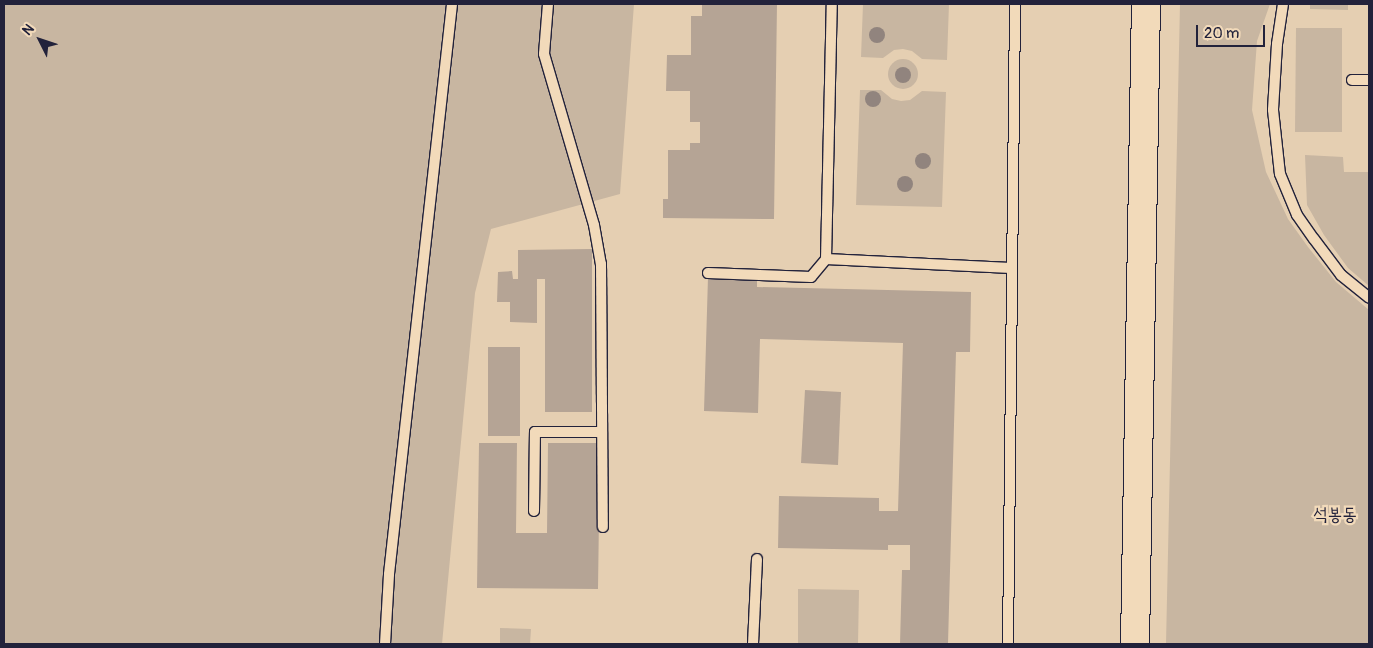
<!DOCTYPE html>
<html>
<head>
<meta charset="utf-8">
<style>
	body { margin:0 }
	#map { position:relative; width:1373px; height:648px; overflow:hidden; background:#e5cfb2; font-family:Pangolin,"Poor Story",sans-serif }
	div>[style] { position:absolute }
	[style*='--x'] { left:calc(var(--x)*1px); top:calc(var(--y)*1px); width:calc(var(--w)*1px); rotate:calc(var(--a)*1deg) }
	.green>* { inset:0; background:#c8b6a1 }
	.round { border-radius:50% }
	.building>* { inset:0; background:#b5a495 }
	.roads { filter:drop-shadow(1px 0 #22223b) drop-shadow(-1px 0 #22223b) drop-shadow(0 1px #22223b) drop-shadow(0 -1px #22223b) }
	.service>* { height:10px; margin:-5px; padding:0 5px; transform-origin:5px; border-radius:5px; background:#f2daba }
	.secondary>* { height:28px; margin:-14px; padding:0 14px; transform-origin:14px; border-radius:14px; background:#f2daba }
	.trees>* { width:16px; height:16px; margin:-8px; border-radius:50%; background:#91847e }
	span { translate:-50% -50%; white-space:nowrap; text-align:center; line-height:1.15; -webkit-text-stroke:4.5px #f2daba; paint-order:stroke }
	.quarter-label { font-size:18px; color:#22223b }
	.frame { position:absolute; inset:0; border:5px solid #22223b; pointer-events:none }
	.north { position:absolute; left:15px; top:15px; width:50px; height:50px; -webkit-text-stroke:4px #f2daba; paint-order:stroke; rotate:311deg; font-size:14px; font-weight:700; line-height:20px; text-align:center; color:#22223b }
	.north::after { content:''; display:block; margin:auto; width:18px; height:22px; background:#22223b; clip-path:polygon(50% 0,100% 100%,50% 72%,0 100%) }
	.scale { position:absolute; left:1196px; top:25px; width:69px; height:22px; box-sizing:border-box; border:2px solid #22223b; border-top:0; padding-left:6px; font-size:15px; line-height:18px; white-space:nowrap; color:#22223b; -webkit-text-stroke:4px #f2daba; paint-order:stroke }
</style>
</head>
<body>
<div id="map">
	<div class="green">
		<i style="clip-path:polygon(4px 4px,634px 4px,620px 194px,491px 229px,475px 293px,442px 644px,4px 644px)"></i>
		<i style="clip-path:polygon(863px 4px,949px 4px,947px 60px,922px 59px,912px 51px,903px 49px,894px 50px,883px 58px,861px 57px)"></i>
		<i style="clip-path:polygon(1180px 4px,1270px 4px,1257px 41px,1252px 110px,1266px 172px,1288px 219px,1308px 247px,1336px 282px,1369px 310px,1369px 644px,1166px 644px)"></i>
		<i style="clip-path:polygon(1310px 4px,1348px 4px,1348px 10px,1310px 9px)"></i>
		<i style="clip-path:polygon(1296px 28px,1342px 28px,1342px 132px,1295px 132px)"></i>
		<i class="round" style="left:888px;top:59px;width:30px;height:30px"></i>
		<i style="clip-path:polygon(860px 90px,881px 90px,892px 99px,901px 101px,910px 100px,922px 91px,946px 92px,942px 207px,856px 205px)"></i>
		<i style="clip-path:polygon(1305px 155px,1343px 157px,1344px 172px,1369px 172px,1369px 286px,1348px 268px,1324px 235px,1307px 205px)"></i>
		<i style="clip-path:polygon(798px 589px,859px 590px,858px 644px,798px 644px)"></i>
		<i style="clip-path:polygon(500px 628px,531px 629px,530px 644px,500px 644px)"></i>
	</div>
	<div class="building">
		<i style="clip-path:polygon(702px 4px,777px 4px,774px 219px,663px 218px,663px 199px,668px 199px,668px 150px,690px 150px,690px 143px,700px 143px,700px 122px,690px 122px,690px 91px,666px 91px,667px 55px,691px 55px,691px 16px,702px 16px)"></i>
		<i style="clip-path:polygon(592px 249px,592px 412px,545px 412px,545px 279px,537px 279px,537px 323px,510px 322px,510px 302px,497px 302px,498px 272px,512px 271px,513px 279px,518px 279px,518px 250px)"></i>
		<i style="clip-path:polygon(708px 277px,757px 279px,757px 287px,971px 292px,970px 352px,956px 352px,948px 644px,900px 644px,902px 570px,910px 570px,910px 545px,888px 545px,888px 550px,778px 548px,779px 496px,879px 498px,879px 511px,898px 511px,903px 343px,760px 339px,758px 413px,704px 411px)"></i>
		<i style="clip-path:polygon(488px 347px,520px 347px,520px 436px,488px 436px)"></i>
		<i style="clip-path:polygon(805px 390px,841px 392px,838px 465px,801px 463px)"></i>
		<i style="clip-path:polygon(479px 443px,517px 443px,516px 533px,547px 533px,548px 443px,600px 443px,598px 589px,477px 588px)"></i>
	</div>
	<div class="roads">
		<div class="service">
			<i style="--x:548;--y:4;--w:50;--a:94.6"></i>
			<i style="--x:544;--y:54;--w:178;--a:73.7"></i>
			<i style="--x:594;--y:225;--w:40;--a:80"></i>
			<i style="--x:601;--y:264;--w:263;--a:89.6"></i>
			<i style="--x:1283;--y:4;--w:40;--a:98.5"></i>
			<i style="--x:1277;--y:44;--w:66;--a:93.5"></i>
			<i style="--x:1273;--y:110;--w:64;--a:83.8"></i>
			<i style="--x:1280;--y:174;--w:44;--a:67.5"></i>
			<i style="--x:1297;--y:215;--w:29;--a:55"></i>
			<i style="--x:1314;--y:239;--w:45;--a:53.1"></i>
			<i style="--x:1341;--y:275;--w:36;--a:39"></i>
			<i style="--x:1352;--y:80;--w:17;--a:0"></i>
			<i style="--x:826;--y:259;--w:185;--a:2.8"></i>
			<i style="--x:708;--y:273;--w:103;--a:2.2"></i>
			<i style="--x:811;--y:277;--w:23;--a:-50"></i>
			<i style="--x:826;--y:259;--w:255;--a:-88.7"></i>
			<i style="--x:534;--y:511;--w:79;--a:-89.3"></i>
			<i style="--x:535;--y:432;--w:67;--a:0"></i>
			<i style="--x:385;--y:644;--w:70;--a:-86.7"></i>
			<i style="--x:389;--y:574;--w:573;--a:-83.69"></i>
			<i style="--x:753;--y:644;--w:85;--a:-87.3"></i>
			<i style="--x:1008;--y:644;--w:640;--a:-89.37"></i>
		</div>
		<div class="secondary">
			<i style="--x:1135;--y:644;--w:640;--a:-89.02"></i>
		</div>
	</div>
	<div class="trees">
		<i style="left:877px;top:35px"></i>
		<i style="left:903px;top:75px"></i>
		<i style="left:873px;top:99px"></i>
		<i style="left:923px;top:161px"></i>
		<i style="left:905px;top:184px"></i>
	</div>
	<div class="quarter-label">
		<span style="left:1335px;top:515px">석봉동</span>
	</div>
	<div class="frame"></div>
	<div class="north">N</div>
	<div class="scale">20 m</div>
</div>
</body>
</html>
